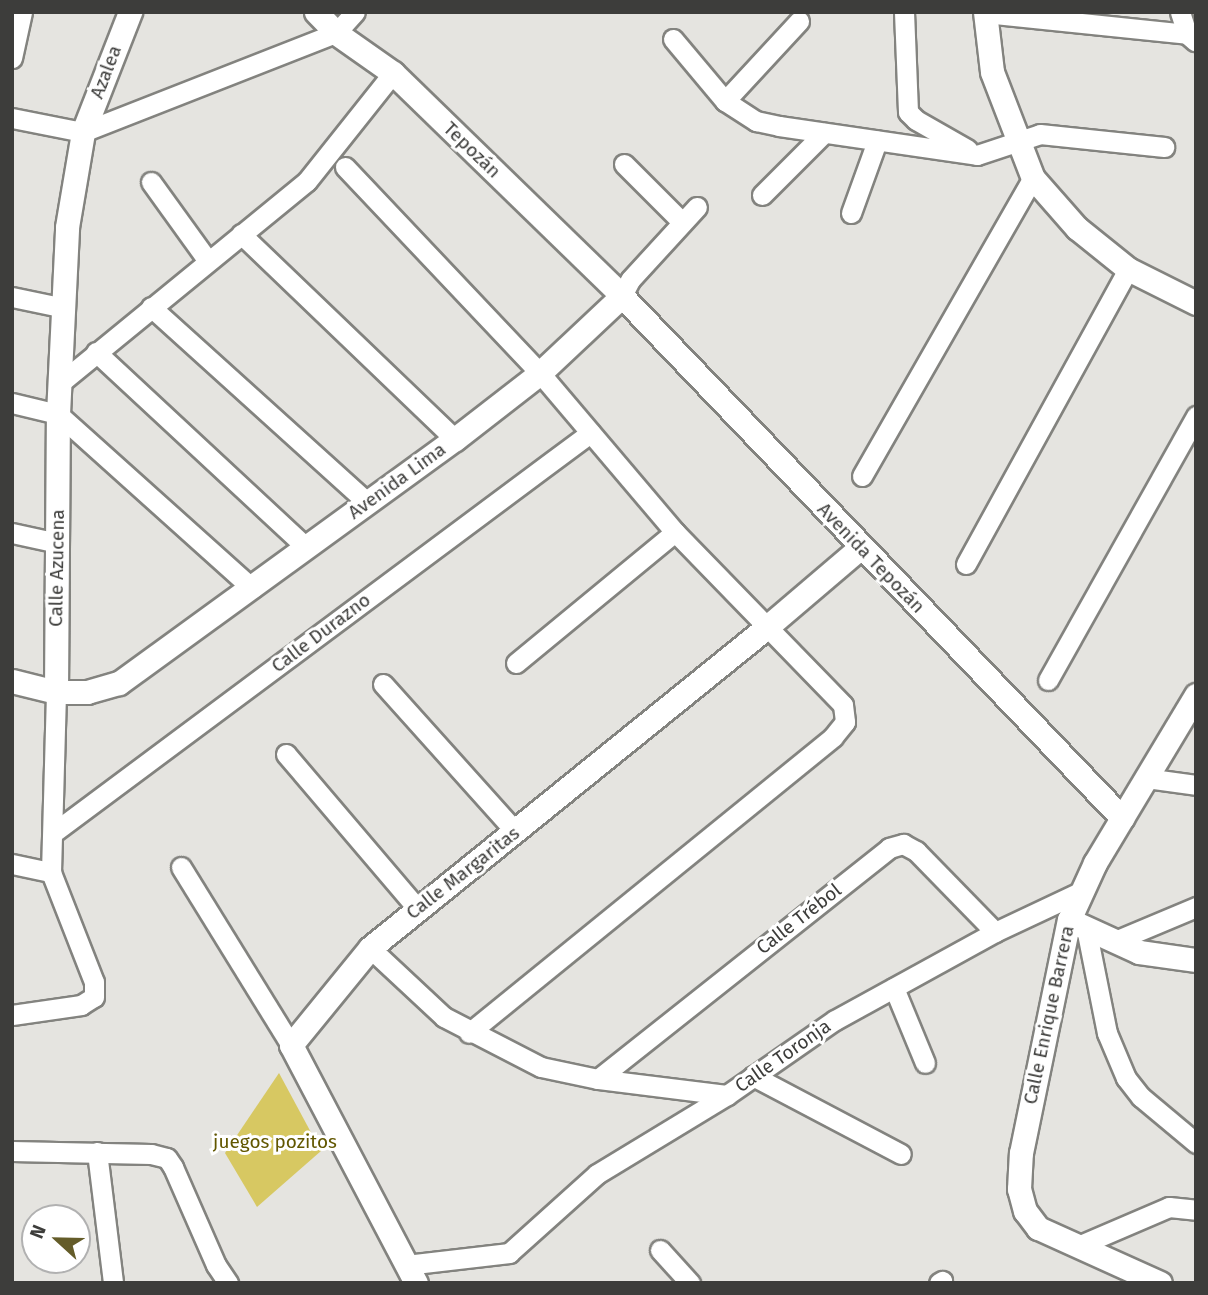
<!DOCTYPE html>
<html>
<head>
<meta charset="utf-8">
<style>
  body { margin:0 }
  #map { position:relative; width:1208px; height:1295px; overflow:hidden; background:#e5e4e0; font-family:"Fira Sans",sans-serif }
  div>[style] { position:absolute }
  .green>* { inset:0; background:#d7c862 }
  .roads { filter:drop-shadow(2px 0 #83837f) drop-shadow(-2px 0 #83837f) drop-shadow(0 2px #83837f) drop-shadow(0 -2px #83837f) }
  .minor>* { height:19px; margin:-9.5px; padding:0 9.5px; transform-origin:9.5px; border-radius:9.5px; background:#fff }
  .tertiary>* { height:23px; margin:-11.5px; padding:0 11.5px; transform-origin:11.5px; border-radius:11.5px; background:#fff }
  span { translate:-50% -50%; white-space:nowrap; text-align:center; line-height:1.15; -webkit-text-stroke:6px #fff; paint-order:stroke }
  .street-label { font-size:19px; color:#3d3d3b }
  .park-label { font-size:19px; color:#625700 }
  .frame { position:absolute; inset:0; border:14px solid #3d3d3b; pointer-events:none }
  .north { position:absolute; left:21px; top:1204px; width:70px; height:70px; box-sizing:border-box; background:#fff; border:2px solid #b1b1b1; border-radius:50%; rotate:292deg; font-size:19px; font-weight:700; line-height:28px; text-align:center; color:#3d3d3b }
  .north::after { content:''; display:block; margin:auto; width:24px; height:32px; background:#645c29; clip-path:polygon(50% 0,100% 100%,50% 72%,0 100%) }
</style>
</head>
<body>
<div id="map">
  <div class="green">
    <i style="clip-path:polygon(279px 1073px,321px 1151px,257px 1207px,225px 1153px)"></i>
  </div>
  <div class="roads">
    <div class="minor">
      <i style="left:904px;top:12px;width:100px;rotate:87.7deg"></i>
      <i style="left:908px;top:112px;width:11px;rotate:45deg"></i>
      <i style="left:916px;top:120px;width:59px;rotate:29.6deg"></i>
      <i style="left:1180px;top:12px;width:23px;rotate:72deg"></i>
      <i style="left:1187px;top:34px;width:11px;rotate:41deg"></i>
      <i style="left:985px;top:13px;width:203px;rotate:5.9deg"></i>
      <i style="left:673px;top:39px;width:81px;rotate:50deg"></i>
      <i style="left:725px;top:101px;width:37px;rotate:33deg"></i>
      <i style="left:756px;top:121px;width:24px;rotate:12deg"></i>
      <i style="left:779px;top:126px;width:200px;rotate:8.3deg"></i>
      <i style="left:977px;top:155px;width:66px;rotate:-18.4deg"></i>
      <i style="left:1040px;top:134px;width:125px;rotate:6deg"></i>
      <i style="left:12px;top:58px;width:47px;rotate:-77.7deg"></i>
      <i style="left:725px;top:101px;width:109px;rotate:-47.2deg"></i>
      <i style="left:12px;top:118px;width:72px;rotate:11.2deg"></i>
      <i style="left:83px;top:132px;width:272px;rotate:-21.4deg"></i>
      <i style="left:336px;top:33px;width:28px;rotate:-48deg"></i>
      <i style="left:624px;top:164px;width:82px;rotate:45deg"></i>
      <i style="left:345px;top:167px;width:284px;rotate:46.6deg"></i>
      <i style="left:540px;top:373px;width:209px;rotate:49.7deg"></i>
      <i style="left:675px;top:532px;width:241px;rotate:45.8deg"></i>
      <i style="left:843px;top:705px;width:17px;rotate:83deg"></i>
      <i style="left:845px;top:722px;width:19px;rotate:129deg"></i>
      <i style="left:833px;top:737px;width:469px;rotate:140.9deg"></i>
      <i style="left:151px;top:182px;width:97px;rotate:54.2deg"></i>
      <i style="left:762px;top:195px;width:88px;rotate:-45deg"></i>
      <i style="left:851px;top:213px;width:77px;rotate:-70.1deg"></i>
      <i style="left:241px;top:234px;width:296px;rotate:43.8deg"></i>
      <i style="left:622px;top:296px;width:18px;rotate:-63deg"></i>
      <i style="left:630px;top:280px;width:99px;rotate:-47.5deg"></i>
      <i style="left:12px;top:297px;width:49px;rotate:11.8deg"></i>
      <i style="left:151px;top:307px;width:291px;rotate:42.1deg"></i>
      <i style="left:96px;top:352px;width:287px;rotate:42.9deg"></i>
      <i style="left:59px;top:384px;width:320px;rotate:-39.3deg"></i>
      <i style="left:307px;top:181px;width:138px;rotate:-51.5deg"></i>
      <i style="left:12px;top:403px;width:47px;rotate:13.4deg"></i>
      <i style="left:58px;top:414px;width:261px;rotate:41.9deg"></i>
      <i style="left:862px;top:476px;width:344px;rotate:-60.2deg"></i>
      <i style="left:12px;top:533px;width:47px;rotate:12.3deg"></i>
      <i style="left:966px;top:564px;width:337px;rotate:-61.2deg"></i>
      <i style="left:516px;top:663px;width:206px;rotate:-39.5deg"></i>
      <i style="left:1048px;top:680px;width:303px;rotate:-60.7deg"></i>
      <i style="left:383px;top:684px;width:199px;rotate:48.1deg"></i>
      <i style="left:286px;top:754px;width:202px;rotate:49.6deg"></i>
      <i style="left:1145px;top:778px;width:51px;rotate:7.8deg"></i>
      <i style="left:53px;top:833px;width:670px;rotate:-36.68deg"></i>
      <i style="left:12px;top:864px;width:40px;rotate:12deg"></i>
      <i style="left:181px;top:867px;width:209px;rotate:58.3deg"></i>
      <i style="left:1086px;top:928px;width:107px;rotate:78.7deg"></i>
      <i style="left:1107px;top:1033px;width:49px;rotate:67.1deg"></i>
      <i style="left:1126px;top:1078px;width:24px;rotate:52deg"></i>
      <i style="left:1141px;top:1097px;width:72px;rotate:39.9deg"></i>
      <i style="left:1115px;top:941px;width:88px;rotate:-22.8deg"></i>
      <i style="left:370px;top:948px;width:101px;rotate:43deg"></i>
      <i style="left:444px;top:1017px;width:109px;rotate:27.3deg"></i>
      <i style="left:541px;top:1067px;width:58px;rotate:11.9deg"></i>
      <i style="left:598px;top:1079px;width:130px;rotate:7.1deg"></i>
      <i style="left:894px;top:988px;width:81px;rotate:67.5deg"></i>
      <i style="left:12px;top:1015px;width:70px;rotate:-8.2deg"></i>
      <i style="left:81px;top:1005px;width:15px;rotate:-32deg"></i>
      <i style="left:94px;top:997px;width:15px;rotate:-90deg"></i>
      <i style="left:94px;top:982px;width:118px;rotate:-111.4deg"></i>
      <i style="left:51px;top:872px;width:180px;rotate:-88.4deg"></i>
      <i style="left:753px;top:1076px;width:167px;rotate:27.8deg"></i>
      <i style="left:598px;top:1079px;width:372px;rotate:-38.4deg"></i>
      <i style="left:889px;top:848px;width:15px;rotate:-16deg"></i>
      <i style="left:903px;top:844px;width:15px;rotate:28deg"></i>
      <i style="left:916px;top:851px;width:113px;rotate:45.7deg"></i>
      <i style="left:12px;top:1151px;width:139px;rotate:1.2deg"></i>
      <i style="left:151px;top:1154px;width:16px;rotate:14deg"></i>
      <i style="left:167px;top:1158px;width:11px;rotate:56deg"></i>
      <i style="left:173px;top:1167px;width:107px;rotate:66.3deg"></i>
      <i style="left:216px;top:1265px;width:22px;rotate:56deg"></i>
      <i style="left:97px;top:1152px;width:132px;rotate:83deg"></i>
      <i style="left:1078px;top:1246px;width:99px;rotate:-23.2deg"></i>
      <i style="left:1169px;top:1207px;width:27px;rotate:6deg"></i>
      <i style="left:660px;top:1250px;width:45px;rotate:47.7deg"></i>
      <i style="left:406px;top:1265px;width:104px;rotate:-6.6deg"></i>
      <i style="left:509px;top:1253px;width:118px;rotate:-41.9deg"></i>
      <i style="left:597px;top:1174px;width:152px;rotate:-31.3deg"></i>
      <i style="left:727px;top:1095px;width:131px;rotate:-34.8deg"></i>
      <i style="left:835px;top:1020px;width:183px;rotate:-28.8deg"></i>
      <i style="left:995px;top:932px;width:96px;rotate:-25.2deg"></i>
      <i style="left:939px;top:1283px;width:4px;rotate:-34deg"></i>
    </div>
    <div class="tertiary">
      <i style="left:316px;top:12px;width:29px;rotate:46deg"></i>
      <i style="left:336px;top:33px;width:70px;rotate:35.1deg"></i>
      <i style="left:393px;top:73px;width:320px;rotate:44.2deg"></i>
      <i style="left:622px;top:296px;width:723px;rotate:46.23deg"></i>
      <i style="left:985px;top:12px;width:60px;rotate:83.3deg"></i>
      <i style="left:992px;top:72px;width:114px;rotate:68.9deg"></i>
      <i style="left:1033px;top:178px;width:67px;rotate:48.7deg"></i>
      <i style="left:1077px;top:228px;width:65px;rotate:38.8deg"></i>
      <i style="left:1128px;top:269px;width:76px;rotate:26.6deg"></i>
      <i style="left:12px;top:681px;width:45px;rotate:14deg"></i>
      <i style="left:56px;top:692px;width:31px"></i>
      <i style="left:87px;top:692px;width:33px;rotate:-16deg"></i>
      <i style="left:119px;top:683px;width:415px;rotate:-36deg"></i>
      <i style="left:455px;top:439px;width:108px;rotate:-37.8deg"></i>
      <i style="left:540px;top:373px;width:112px;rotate:-43.2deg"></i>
      <i style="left:56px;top:692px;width:278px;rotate:-89.6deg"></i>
      <i style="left:58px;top:414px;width:187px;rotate:-87.2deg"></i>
      <i style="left:67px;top:227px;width:96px;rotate:-80.4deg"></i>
      <i style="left:83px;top:132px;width:129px;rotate:-68.6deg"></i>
      <i style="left:1069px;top:920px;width:77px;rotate:24.6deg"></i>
      <i style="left:1139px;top:952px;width:58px;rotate:8deg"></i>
      <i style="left:416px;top:1283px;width:269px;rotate:-117.7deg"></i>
      <i style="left:291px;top:1045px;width:125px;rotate:-50.8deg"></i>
      <i style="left:370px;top:948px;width:511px;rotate:-38.96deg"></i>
      <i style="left:767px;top:627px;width:123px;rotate:-40.4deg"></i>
      <i style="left:1160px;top:1283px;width:134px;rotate:-155.7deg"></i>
      <i style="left:1038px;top:1228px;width:21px;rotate:-127deg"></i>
      <i style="left:1025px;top:1211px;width:23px;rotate:-105deg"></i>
      <i style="left:1019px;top:1189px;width:36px;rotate:-87deg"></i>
      <i style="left:1021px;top:1153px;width:238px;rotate:-78.4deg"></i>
      <i style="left:1069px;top:920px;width:63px;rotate:-65.5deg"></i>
      <i style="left:1095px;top:863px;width:196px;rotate:-59deg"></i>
    </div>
  </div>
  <div class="street-label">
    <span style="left:106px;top:72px;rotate:-69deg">Azalea</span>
    <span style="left:472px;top:150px;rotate:44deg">Tepozán</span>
    <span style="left:397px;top:481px;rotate:-36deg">Avenida Lima</span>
    <span style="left:871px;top:558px;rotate:46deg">Avenida Tepozán</span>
    <span style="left:57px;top:568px;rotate:-89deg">Calle Azucena</span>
    <span style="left:321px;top:633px;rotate:-37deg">Calle Durazno</span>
    <span style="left:463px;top:873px;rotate:-38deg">Calle Margaritas</span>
    <span style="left:799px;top:919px;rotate:-38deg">Calle Trébol</span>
    <span style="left:1049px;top:1015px;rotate:-78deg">Calle Enrique Barrera</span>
    <span style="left:783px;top:1056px;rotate:-35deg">Calle Toronja</span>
  </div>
  <div class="park-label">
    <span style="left:275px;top:1142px">juegos pozitos</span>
  </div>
  <div class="frame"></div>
  <div class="north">N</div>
</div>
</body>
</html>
